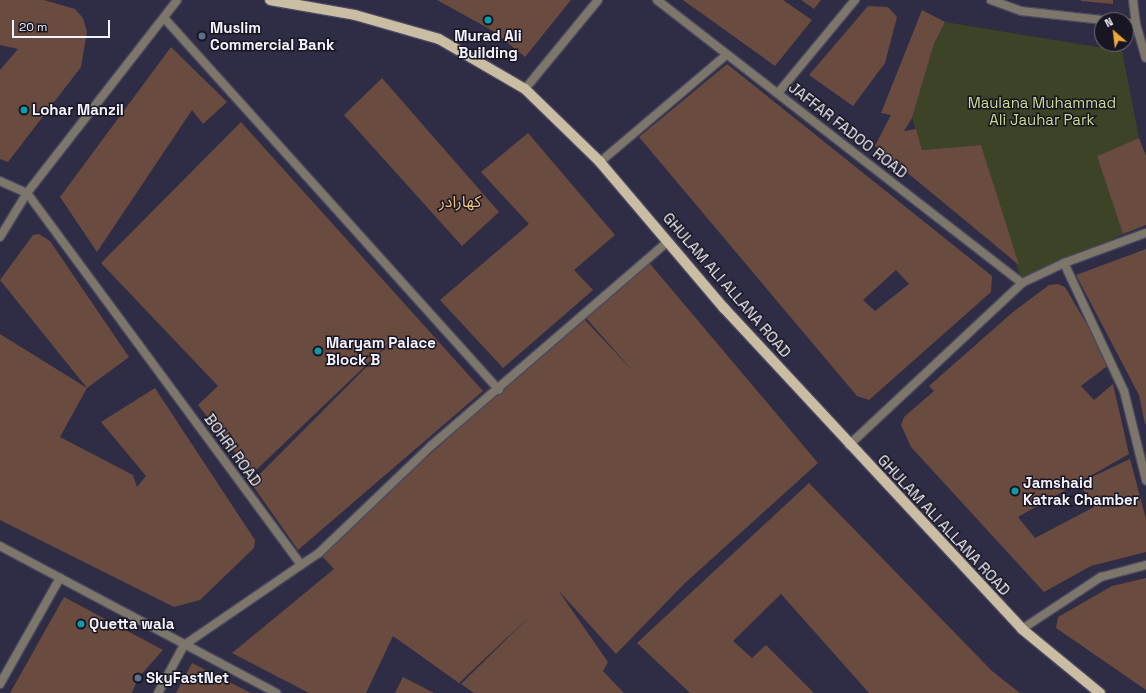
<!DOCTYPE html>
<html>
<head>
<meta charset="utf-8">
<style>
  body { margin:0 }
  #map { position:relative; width:1146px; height:693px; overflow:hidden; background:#2f2c45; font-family:"Space Grotesk","Noto Sans Arabic",sans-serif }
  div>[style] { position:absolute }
  .green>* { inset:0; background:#3c4326 }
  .building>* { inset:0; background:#694b40 }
  .roads { filter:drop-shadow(1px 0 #4b485f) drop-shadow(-1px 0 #4b485f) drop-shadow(0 1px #4b485f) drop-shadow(0 -1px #4b485f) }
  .service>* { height:8px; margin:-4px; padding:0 4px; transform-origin:4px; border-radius:4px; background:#7d776b }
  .minor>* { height:8px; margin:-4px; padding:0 4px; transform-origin:4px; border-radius:4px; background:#7d776b }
  .tertiary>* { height:8px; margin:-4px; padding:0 4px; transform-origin:4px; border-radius:4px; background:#7d776b }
  .primary>* { height:10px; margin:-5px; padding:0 5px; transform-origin:5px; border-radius:5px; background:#c9bea4 }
  .dots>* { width:11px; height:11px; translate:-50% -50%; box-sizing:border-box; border:2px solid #181622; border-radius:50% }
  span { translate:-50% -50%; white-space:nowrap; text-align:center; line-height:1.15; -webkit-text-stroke:3px #181622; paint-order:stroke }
  .poi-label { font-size:15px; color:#f4f3fd; font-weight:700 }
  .left { translate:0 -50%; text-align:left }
  .park-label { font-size:15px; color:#cbdc92 }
  .street-label { font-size:15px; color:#f4f3fd }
  .neighbourhood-label { font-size:16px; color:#f1c07e }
  .north { position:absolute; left:1094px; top:12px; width:40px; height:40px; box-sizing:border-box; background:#181622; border:1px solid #706e7a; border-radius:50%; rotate:332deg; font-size:11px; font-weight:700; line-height:16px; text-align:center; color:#f4f3fd }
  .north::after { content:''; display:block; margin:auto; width:14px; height:18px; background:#eda83b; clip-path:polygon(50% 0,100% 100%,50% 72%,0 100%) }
  .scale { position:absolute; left:12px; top:20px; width:98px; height:18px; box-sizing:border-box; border:2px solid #f4f3fd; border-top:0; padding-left:5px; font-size:12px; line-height:14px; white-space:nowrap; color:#f4f3fd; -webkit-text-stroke:3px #181622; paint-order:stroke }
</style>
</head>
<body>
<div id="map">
  <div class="green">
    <i style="clip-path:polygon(945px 22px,1122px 51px,1139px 138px,1097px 156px,1123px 234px,1022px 283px,981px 145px,922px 150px,912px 118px,934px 44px)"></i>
  </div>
  <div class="building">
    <i style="clip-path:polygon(0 0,44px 0,75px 9px,83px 18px,87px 32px,81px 67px,8px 162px,0 159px,0 70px,18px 49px,0 45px)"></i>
    <i style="clip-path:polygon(437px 0,571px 0,525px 57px,493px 31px)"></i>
    <i style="clip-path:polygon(683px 0,783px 0,812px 20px,775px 66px)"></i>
    <i style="clip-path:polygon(801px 0,821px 0,814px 9px)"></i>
    <i style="clip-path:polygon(1081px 0,1113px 0,1113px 4px,1081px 1px)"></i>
    <i style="clip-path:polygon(868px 6px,888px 7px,897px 17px,885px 63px,853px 106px,809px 75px)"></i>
    <i style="clip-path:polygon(922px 10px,945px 22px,934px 44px,912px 118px,904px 131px,916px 129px,922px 150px,981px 145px,1019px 265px,875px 146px,891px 115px,881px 113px)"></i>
    <i style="clip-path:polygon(171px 47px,227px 102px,203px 124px,192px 110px,97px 252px,60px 197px)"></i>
    <i style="clip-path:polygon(evenodd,727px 64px,992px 276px,991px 292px,869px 400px,857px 396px,639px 137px,727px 64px,896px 270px,909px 284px,875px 311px,863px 300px,896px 270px)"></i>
    <i style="clip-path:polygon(382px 78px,499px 212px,462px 246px,344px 115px)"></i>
    <i style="clip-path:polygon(241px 122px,483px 391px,298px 550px,251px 483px,403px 330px,252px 474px,198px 405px,218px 386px,101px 263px)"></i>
    <i style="clip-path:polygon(528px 133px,615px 235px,574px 270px,593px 290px,503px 368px,440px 300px,529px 224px,481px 172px)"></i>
    <i style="clip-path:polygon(1139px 138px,1146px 156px,1146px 225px,1123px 234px,1097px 156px)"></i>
    <i style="clip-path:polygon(39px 234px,50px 241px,129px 357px,87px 388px,0 280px,33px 235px)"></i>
    <i style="clip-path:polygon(1146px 249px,1146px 424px,1145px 424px,1139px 395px,1076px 275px)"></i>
    <i style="clip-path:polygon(646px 259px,818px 463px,684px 584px,616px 654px,558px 590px,608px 662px,603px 671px,624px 693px,474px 693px,461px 684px,531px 615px,459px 683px,393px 636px,366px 693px,309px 693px,232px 653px,334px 569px,319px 553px,583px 318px,633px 371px,585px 317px)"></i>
    <i style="clip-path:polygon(1058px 284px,1065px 287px,1110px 364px,1081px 386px,1094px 400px,1113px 384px,1129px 454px,1018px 517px,1035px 538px,1094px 507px,1079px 483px,1130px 459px,1146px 519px,1146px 552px,1091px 566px,1044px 592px,911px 447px,901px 425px,904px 417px,934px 391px,929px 386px,1013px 312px,1049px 285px)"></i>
    <i style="clip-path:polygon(0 334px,87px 388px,60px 437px,133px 475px,137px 487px,146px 476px,101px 422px,155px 388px,255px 540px,254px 548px,200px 600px,174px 607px,0 520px)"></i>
    <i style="clip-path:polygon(809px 483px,992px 671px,1020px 693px,869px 693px,781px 594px,733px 641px,752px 658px,766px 645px,814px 693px,690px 693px,637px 643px)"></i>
    <i style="clip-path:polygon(1146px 578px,1146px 690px,1056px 628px,1058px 617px,1112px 586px)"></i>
    <i style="clip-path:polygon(64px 597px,163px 650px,138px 678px,132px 693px,10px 693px)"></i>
    <i style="clip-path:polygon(192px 663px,251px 693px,176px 693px)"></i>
    <i style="clip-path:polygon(403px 677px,434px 693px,395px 693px)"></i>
  </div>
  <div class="roads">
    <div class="service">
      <i style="left:1064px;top:263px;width:141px;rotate:64.9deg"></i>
      <i style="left:1124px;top:391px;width:92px;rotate:76.1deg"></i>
    </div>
    <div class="minor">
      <i style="left:657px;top:0;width:462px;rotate:37.8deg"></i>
      <i style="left:991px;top:0;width:32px;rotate:20deg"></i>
      <i style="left:1021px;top:11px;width:81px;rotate:6.3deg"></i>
      <i style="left:1133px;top:0;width:24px;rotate:83deg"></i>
      <i style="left:165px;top:19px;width:499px;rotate:48deg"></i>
      <i style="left:1126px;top:23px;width:10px;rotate:6deg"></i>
      <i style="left:1136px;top:24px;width:35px;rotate:74deg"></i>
      <i style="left:525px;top:89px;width:115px;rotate:-50.6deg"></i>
      <i style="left:778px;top:93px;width:121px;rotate:-50.4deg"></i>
      <i style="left:600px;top:162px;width:165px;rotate:-40.3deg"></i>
      <i style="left:0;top:181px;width:30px;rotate:24deg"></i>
      <i style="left:27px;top:193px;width:462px;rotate:53.6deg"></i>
      <i style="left:301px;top:565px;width:142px;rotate:145.6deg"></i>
      <i style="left:184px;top:645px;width:55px;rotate:118.4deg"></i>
      <i style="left:849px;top:445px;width:237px;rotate:-43.1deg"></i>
      <i style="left:1022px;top:283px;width:47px;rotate:-25.5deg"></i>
      <i style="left:1064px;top:263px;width:87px;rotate:-20.1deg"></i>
      <i style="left:0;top:546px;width:313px;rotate:28deg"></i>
      <i style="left:301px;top:565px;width:22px;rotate:-34deg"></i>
      <i style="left:319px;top:553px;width:156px;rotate:-43.7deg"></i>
      <i style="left:432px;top:445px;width:311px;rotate:-40.8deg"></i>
      <i style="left:1022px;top:629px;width:95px;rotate:-33.4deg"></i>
      <i style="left:1101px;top:577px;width:47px;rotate:-14.9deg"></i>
      <i style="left:0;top:684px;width:122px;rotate:-60.5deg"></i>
    </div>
    <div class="tertiary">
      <i style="left:0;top:237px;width:52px;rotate:-58.5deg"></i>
      <i style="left:27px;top:193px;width:244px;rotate:-52.1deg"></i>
    </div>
    <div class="primary">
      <i style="left:270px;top:0;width:86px;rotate:10deg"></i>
      <i style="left:355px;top:15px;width:87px;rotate:15.9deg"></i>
      <i style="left:439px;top:39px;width:99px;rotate:30.2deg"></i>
      <i style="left:525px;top:89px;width:105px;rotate:44.2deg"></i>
      <i style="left:600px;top:162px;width:192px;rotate:49.7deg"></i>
      <i style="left:724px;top:308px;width:438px;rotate:47.1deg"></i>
      <i style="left:1022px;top:629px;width:101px;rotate:39.4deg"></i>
    </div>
  </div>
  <div class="dots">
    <i style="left:488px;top:20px;background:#0f9aa8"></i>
    <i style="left:202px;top:36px;background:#5c6f8a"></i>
    <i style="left:24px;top:110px;background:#0f9aa8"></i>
    <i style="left:318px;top:351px;background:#0f9aa8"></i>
    <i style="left:1015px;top:491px;background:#0f9aa8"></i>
    <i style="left:81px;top:624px;background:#0f9aa8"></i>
    <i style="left:138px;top:678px;background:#5c6f8a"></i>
  </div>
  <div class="poi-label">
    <span class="left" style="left:210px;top:36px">Muslim<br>Commercial Bank</span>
    <span style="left:488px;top:44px">Murad Ali<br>Building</span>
    <span class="left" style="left:32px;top:110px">Lohar Manzil</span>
    <span class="left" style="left:326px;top:351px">Maryam Palace<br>Block B</span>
    <span class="left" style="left:1023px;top:491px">Jamshaid<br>Katrak Chamber</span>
    <span class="left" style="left:89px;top:624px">Quetta wala</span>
    <span class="left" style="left:146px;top:678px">SkyFastNet</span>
  </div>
  <div class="park-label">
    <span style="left:1042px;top:111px">Maulana Muhammad<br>Ali Jauhar Park</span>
  </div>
  <div class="street-label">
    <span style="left:848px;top:130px;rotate:38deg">JAFFAR FADOO ROAD</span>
    <span style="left:727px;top:285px;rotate:49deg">GHULAM ALI ALLANA ROAD</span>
    <span style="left:233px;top:450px;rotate:54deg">BOHRI ROAD</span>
    <span style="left:944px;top:525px;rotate:47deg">GHULAM ALI ALLANA ROAD</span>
  </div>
  <div class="neighbourhood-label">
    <span style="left:460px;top:202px">کھارادر</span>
  </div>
  <div class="north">N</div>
  <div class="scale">20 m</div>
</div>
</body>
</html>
